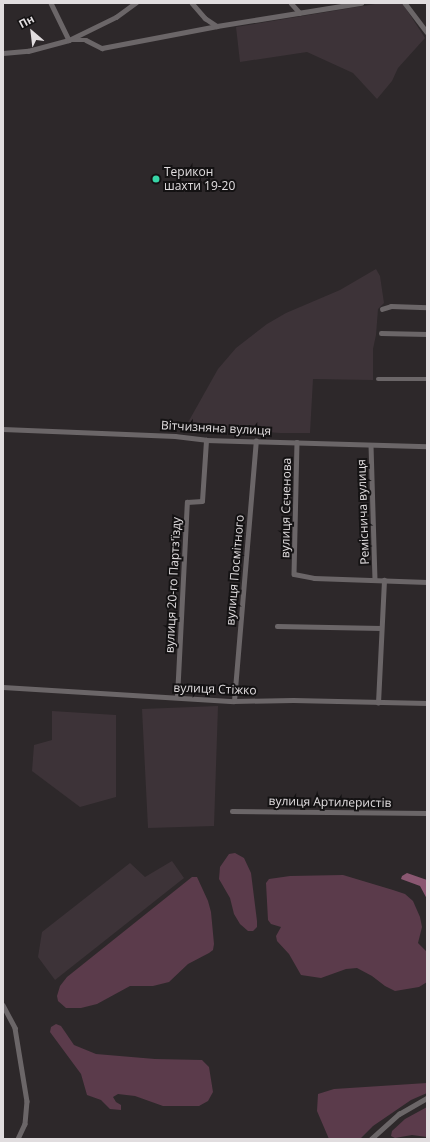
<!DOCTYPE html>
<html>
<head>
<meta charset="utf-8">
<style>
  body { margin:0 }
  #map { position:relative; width:430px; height:1142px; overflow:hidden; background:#2d282a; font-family:"Open Sans",sans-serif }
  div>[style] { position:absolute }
  .built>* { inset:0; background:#3d3338 }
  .green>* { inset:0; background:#5b3b4b }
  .water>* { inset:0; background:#8a5771 }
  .minor>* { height:4.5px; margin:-2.25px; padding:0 2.25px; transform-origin:2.25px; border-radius:2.25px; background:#6b6668 }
  .dots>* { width:11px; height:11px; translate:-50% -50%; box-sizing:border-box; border:2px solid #141213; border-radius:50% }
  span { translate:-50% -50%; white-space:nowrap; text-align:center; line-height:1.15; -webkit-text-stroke:4px #141213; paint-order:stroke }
  .poi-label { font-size:12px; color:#e1dddf }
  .left { translate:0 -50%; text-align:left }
  .street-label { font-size:12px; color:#e1dddf }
  .frame { position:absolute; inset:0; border:4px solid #e1dddf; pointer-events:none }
  .north { position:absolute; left:12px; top:12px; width:40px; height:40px; -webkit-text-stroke:3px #141213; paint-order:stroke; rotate:332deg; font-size:11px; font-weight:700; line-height:16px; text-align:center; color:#e1dddf }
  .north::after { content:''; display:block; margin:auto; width:14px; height:18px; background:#e1dddf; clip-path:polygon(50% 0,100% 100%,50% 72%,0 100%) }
</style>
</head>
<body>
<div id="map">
  <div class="built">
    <i style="clip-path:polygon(381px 3px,403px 4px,425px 38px,398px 68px,392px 81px,377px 99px,353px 73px,307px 52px,240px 62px,236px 27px)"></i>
    <i style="clip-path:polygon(376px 269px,380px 276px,384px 303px,378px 309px,376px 335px,373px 349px,373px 380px,313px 379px,310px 433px,280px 433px,186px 426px,218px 369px,236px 348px,267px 324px,286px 313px,340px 290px)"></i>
    <i style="clip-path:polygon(218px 706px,214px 826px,148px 828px,142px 709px)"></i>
    <i style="clip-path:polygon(52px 711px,116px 715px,116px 797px,80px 807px,32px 771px,34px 745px,52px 740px)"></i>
    <i style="clip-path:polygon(172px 861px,184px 878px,55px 980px,38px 957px,42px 932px,130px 863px,145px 877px)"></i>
  </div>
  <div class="green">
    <i style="clip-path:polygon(235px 853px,244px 858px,251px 873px,257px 921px,257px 927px,253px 931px,248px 931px,240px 924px,234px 914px,230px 898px,219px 879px,220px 867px,229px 854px)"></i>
    <i style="clip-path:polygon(343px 875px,393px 890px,405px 894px,413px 901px,420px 917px,422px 927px,418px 943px,427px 952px,427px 982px,419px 987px,395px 991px,385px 986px,372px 976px,357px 968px,346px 969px,321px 978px,301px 975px,289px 954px,277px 941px,276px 936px,281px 927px,271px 924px,268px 920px,266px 883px,269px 879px,290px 876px)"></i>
    <i style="clip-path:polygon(192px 877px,197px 877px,208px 901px,211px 912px,214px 944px,213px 950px,209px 953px,188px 964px,169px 982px,153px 986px,130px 986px,97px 1004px,81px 1008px,66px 1008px,58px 1001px,57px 996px,60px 986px,67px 977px)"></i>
    <i style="clip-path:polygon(56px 1024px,61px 1026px,74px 1045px,96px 1054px,155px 1059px,202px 1060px,209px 1067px,213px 1092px,208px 1101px,199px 1106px,163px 1106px,135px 1096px,118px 1094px,113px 1097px,116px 1102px,121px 1105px,121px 1110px,110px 1109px,101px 1100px,87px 1095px,81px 1074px,50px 1032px,51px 1027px)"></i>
    <i style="clip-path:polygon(427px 1083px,427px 1093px,411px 1100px,373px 1126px,360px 1139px,329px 1139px,317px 1111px,318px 1094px,334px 1089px)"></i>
    <i style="clip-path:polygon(427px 1107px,427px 1137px,412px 1135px,395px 1138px,391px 1136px,392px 1131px,405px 1119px)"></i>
  </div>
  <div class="water">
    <i style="clip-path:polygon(407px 873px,427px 880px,427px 899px,420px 886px,401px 879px,402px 876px)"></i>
  </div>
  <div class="minor">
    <i style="left:51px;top:3px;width:41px;rotate:64.1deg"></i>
    <i style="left:69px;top:40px;width:17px"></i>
    <i style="left:86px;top:40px;width:18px;rotate:27deg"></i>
    <i style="left:102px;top:48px;width:117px;rotate:-10.8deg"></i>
    <i style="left:217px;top:26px;width:146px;rotate:-9.1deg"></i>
    <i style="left:192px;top:3px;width:20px;rotate:49deg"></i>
    <i style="left:205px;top:18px;width:14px;rotate:34deg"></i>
    <i style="left:291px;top:3px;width:13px;rotate:48deg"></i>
    <i style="left:405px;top:3px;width:36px;rotate:53deg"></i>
    <i style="left:3px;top:53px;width:25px;rotate:-5deg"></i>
    <i style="left:28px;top:51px;width:42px;rotate:-15deg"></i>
    <i style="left:69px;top:40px;width:52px;rotate:-26.1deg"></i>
    <i style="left:116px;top:17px;width:24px;rotate:-36deg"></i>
    <i style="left:382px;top:309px;width:9px;rotate:-18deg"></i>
    <i style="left:391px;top:306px;width:36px;rotate:2deg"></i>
    <i style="left:381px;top:333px;width:46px;rotate:1.2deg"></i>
    <i style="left:378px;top:379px;width:49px"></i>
    <i style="left:3px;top:429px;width:172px;rotate:2.3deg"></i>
    <i style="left:175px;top:436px;width:31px;rotate:7deg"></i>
    <i style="left:206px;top:440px;width:221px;rotate:1.6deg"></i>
    <i style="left:297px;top:442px;width:132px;rotate:91.3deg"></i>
    <i style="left:294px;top:574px;width:20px;rotate:11deg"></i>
    <i style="left:314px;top:578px;width:113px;rotate:2deg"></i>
    <i style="left:371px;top:445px;width:135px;rotate:88.3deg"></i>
    <i style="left:277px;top:626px;width:104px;rotate:1.1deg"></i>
    <i style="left:3px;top:687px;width:231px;rotate:3.5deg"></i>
    <i style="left:234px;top:701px;width:59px;rotate:-1deg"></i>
    <i style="left:293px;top:700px;width:134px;rotate:1.3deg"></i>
    <i style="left:177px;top:697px;width:195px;rotate:-87.1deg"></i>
    <i style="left:187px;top:502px;width:15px;rotate:-4deg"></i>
    <i style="left:202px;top:501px;width:61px;rotate:-86.2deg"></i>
    <i style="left:234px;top:701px;width:261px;rotate:-85.2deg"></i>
    <i style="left:378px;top:703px;width:123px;rotate:-87.2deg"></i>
    <i style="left:232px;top:811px;width:195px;rotate:0.6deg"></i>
    <i style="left:3px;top:1005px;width:26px;rotate:62deg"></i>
    <i style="left:15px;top:1028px;width:74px;rotate:80.7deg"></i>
    <i style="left:27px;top:1101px;width:23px;rotate:95deg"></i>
    <i style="left:25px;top:1124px;width:17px;rotate:115deg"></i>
    <i style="left:371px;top:1139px;width:38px;rotate:-42deg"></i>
    <i style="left:399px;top:1114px;width:32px;rotate:-30deg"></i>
  </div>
  <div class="dots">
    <i style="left:156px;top:179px;background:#37d4a6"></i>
  </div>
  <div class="poi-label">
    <span class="left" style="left:164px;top:179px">Терикон<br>шахти 19-20</span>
  </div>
  <div class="street-label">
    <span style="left:216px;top:428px;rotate:3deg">Вітчизняна вулиця</span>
    <span style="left:286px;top:508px;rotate:-89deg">вулиця Сєченова</span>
    <span style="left:363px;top:512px;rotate:-92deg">Реміснича вулиця</span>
    <span style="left:235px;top:570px;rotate:-85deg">вулиця Посмітного</span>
    <span style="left:173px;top:585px;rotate:-87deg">вулиця 20-го Партз'їзду</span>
    <span style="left:215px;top:689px;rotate:2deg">вулиця Стіжко</span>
    <span style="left:330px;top:802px;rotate:1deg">вулиця Артилеристів</span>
  </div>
  <div class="frame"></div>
  <div class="north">Пн</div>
</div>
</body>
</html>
